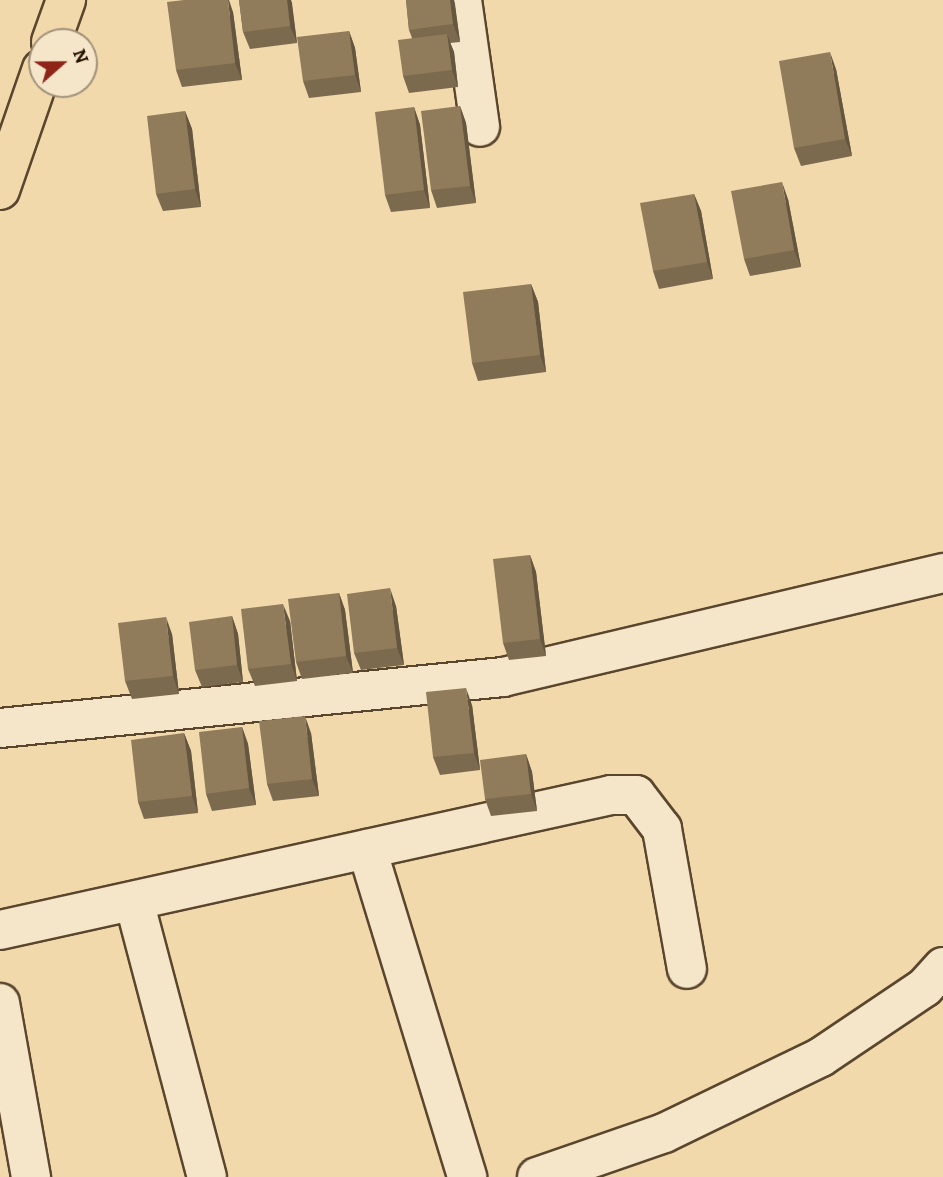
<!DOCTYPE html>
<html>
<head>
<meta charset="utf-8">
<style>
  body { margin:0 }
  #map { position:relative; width:943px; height:1177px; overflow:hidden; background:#f1d9ac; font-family:Alegreya,serif }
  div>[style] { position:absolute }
  .roads { filter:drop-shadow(2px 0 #5a462d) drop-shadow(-2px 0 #5a462d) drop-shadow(0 2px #5a462d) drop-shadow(0 -2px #5a462d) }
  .minor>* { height:38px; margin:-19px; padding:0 19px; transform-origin:19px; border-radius:19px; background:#f6e6c9 }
  .major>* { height:38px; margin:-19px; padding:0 19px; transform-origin:19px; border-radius:19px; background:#f1d9ac }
  .wall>* { inset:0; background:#7c6a4e }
  .shaded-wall>* { inset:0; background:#655640 }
  .building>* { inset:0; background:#907b5b }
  span { translate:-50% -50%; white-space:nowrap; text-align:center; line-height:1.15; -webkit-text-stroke:5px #f6e6c9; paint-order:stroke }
  .north { position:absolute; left:28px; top:28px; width:70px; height:70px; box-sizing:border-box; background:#f6e6c9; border:2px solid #a3927a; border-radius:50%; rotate:69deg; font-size:19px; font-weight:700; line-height:28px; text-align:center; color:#271503 }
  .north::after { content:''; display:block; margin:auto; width:24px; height:32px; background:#8f2418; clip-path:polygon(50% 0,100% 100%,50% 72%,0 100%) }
</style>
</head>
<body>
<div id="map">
  <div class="roads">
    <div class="minor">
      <i style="left:462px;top:0;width:128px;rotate:81.9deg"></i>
      <i style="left:0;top:728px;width:506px;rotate:-5.79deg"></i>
      <i style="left:503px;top:677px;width:452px;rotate:-13.3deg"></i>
      <i style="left:367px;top:849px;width:343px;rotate:73deg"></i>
      <i style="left:134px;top:901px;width:285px;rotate:75.2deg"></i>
      <i style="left:0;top:930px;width:626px;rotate:-12.46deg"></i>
      <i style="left:611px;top:795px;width:25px"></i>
      <i style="left:636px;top:795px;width:43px;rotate:52.6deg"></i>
      <i style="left:662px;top:829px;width:142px;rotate:79.9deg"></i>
      <i style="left:0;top:1003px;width:177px;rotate:79.9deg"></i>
      <i style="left:537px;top:1177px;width:134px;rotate:-19.1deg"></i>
      <i style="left:664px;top:1133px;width:174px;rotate:-25.8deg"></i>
      <i style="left:821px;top:1057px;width:125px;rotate:-33.9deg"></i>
      <i style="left:925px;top:987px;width:27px;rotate:-48deg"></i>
    </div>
    <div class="major">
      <i style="left:51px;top:42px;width:45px;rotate:-70.3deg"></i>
      <i style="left:0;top:190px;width:128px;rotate:-70.9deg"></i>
    </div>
  </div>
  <div class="wall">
    <i style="clip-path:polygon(239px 0,291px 0,297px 43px,250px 49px,243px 32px)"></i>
    <i style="clip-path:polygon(406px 0,454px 0,460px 42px,450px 43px,454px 52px,458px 87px,409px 93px,403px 76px,412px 38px,409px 30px)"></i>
    <i style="clip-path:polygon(233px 12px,242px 80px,182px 87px,176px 70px)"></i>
    <i style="clip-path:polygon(349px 31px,355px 48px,361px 92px,309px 98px,303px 81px)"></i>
    <i style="clip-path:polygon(836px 69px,852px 156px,801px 166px,794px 148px)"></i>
    <i style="clip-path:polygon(460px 106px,466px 123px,476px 203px,437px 208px,431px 190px)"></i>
    <i style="clip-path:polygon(414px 107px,420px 125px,430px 208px,391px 212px,385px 195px)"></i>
    <i style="clip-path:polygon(185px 111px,192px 129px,201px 207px,163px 211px,156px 194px)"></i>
    <i style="clip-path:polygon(694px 194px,701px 211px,713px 279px,659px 289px,653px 271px)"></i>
    <i style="clip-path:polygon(788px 199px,801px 267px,750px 276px,744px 259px)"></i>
    <i style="clip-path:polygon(531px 284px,538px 302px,546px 372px,478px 381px,472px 363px)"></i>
    <i style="clip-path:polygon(530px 555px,536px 572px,546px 656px,509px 660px,503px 643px)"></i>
    <i style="clip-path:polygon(339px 593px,345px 610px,353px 673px,302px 679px,296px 662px)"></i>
    <i style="clip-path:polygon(396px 606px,404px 665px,361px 670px,354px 653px)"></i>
    <i style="clip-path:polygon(232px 616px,238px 634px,243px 682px,202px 687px,195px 670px)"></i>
    <i style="clip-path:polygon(290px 621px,297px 681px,255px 686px,248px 669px)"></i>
    <i style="clip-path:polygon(172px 634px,179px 694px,132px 699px,125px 681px)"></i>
    <i style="clip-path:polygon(472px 705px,480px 770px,440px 775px,433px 757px)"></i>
    <i style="clip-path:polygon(242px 727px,248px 744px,256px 805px,212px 811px,206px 794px)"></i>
    <i style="clip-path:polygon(184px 733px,191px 751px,198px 813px,144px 819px,138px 802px)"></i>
    <i style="clip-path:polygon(311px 733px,319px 796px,273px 801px,267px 784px)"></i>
    <i style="clip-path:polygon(526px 754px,532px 772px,537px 811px,491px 816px,485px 799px)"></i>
  </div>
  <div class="shaded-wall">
    <i style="clip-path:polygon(228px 0,229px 0,233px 12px,242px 80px,235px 63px)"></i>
    <i style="clip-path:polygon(287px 0,291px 0,292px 3px,297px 43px,290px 26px)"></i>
    <i style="clip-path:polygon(450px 0,454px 0,455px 4px,460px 42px,453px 24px)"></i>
    <i style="clip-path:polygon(349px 31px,355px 48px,361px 92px,355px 75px)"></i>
    <i style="clip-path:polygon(447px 34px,454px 52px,458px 87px,452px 70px)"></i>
    <i style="clip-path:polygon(830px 52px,836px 69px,852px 156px,845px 139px)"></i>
    <i style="clip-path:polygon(460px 106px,466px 123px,476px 203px,470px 186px)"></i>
    <i style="clip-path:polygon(414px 107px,420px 125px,430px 208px,424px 190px)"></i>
    <i style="clip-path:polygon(185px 111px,192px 129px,201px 207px,195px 189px)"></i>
    <i style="clip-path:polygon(782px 182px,788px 199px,801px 267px,794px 250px)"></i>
    <i style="clip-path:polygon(694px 194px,701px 211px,713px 279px,707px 262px)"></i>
    <i style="clip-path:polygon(531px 284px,538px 302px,546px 372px,540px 355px)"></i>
    <i style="clip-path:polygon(530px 555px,536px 572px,546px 656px,540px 639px)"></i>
    <i style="clip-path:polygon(390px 588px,396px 606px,404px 665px,397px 648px)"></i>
    <i style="clip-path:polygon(339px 593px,345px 610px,353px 673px,346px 656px)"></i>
    <i style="clip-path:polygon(283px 604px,290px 621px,297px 681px,291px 664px)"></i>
    <i style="clip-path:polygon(232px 616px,238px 634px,243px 682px,237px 665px)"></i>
    <i style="clip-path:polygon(166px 617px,172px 634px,179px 694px,173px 676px)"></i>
    <i style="clip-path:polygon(466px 688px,472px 705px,480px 770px,474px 753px)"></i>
    <i style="clip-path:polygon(305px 716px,311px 733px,319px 796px,312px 779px)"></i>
    <i style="clip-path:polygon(242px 727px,248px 744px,256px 805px,249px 788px)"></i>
    <i style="clip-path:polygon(184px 733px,191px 751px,198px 813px,192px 796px)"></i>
    <i style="clip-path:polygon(526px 754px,532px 772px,537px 811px,531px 794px)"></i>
  </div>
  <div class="building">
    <i style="clip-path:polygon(184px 0,228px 0,235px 63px,176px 70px,167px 2px)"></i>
    <i style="clip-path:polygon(239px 0,287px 0,290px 26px,243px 32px)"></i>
    <i style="clip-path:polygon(406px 0,450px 0,453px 24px,409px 30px)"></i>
    <i style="clip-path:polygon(349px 31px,355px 75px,303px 81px,297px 37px)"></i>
    <i style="clip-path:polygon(447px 34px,452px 70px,403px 76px,398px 40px)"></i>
    <i style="clip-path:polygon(830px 52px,845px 139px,794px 148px,779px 61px)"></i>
    <i style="clip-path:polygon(460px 106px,470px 186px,431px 190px,421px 111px)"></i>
    <i style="clip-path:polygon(414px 107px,424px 190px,385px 195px,375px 112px)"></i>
    <i style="clip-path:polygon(185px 111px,195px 189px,156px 194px,147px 116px)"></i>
    <i style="clip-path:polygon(782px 182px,794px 250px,744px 259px,731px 191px)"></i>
    <i style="clip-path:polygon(694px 194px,707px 262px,653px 271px,640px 203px)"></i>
    <i style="clip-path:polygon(531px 284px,540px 355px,472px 363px,463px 292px)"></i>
    <i style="clip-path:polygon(530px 555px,540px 639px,503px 643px,493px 559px)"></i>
    <i style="clip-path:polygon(390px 588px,397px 648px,354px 653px,347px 594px)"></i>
    <i style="clip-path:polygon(339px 593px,346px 656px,296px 662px,288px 599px)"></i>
    <i style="clip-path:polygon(283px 604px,291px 664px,248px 669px,241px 609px)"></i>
    <i style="clip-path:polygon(232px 616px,237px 665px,195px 670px,189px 622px)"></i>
    <i style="clip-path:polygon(166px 617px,173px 676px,125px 681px,118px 623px)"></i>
    <i style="clip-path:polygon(466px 688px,474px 753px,433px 757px,426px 692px)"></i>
    <i style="clip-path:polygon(305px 716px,312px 779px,267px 784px,259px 721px)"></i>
    <i style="clip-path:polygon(242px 727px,249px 788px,206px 794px,199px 732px)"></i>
    <i style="clip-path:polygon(184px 733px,192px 796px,138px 802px,131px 740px)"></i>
    <i style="clip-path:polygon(526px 754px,531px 794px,485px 799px,480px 760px)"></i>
  </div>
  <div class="north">N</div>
</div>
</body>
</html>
